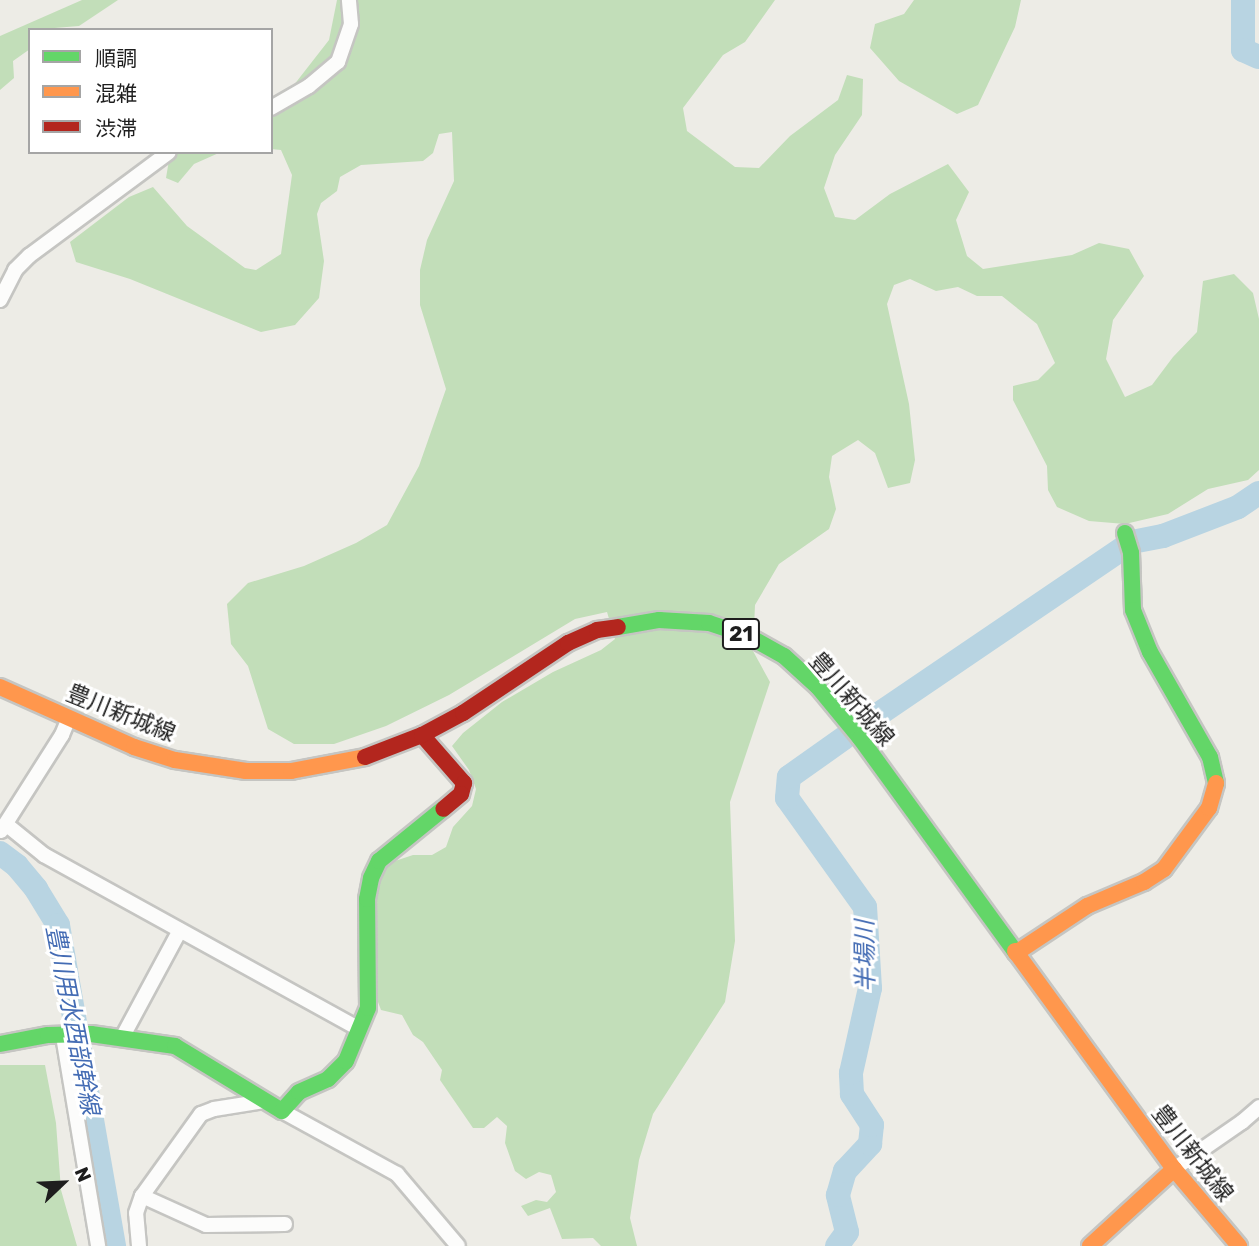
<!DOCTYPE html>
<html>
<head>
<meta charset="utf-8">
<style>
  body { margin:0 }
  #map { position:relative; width:1259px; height:1246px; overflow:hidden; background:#edece6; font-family:Rubik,"Noto Sans JP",sans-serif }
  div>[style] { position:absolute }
  .forest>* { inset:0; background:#c2deb9 }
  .river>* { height:24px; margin:-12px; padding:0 12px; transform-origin:12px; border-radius:12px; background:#b8d4e2 }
  .roads { filter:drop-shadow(2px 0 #c5c5c2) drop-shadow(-2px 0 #c5c5c2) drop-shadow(0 2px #c5c5c2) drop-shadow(0 -2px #c5c5c2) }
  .street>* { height:14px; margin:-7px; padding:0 7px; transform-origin:7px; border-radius:7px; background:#fcfcfb }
  .fast>* { height:16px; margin:-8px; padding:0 8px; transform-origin:8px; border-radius:8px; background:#63d668 }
  .slow>* { height:16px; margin:-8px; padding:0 8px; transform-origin:8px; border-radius:8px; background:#ff974d }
  .jam>* { height:16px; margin:-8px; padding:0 8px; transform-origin:8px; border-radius:8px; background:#b3261e }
  span { translate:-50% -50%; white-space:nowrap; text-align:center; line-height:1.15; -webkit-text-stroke:6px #fff; paint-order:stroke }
  .shield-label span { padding:2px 5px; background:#fff; border:2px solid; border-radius:5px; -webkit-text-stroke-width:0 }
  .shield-label { font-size:21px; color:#1e1e1e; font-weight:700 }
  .street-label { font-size:23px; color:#1e1e1e }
  .water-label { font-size:24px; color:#446cb4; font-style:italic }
  .legend { position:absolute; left:28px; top:28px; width:245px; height:126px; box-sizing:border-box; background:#fff; border:2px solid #a5a5a5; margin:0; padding:9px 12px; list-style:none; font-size:21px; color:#1e1e1e }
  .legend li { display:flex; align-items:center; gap:14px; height:35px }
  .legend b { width:35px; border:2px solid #a5a5a5 }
  .north { position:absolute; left:28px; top:1148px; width:70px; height:70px; -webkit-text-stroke:5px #fff; paint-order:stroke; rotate:67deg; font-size:19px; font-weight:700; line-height:28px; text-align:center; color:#1e1e1e }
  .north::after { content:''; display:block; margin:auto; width:24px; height:32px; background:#1e1e1e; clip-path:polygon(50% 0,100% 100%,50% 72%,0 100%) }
</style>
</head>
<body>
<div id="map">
  <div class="forest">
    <i style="clip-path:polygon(82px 0,118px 0,79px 26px,30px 30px,30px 49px,13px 61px,14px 78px,0 90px,0 36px)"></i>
    <i style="clip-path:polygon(337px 0,775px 0,745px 42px,723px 55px,683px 108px,687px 131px,735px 167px,759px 168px,790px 136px,838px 100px,847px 75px,863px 79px,862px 115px,835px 155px,824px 188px,835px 217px,855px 220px,890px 194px,948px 164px,969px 192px,956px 220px,967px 256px,983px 269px,1072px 255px,1099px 243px,1129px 249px,1144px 276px,1113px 320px,1106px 359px,1125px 397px,1152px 385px,1173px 357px,1197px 332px,1203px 281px,1234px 274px,1253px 293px,1259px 319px,1259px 470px,1248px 480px,1208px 489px,1168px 514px,1125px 524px,1089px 521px,1057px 507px,1048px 490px,1047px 466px,1013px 400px,1013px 386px,1038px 380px,1055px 363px,1037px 324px,1002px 296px,977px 296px,958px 287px,936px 291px,910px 279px,894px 285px,887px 304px,909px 404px,915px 460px,910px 483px,888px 488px,875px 453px,858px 440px,832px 456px,829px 477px,836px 509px,829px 529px,779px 564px,755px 605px,753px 651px,770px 682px,730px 802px,735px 941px,725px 1002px,653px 1114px,639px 1160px,630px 1218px,637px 1246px,601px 1246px,593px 1238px,562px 1239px,550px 1208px,528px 1216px,521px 1206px,536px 1200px,547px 1202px,556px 1192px,551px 1175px,539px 1172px,526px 1179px,515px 1171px,505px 1143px,507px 1126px,497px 1117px,484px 1128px,473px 1128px,440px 1080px,442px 1070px,423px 1042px,413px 1035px,402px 1015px,381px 1010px,375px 994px,372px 901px,380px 876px,392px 862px,413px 855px,432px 855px,446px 847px,453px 827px,472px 806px,476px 789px,469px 770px,452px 746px,463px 733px,502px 702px,553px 672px,601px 650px,615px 639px,607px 612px,575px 619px,449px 695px,386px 726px,334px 744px,294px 744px,268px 729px,248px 666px,231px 644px,227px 604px,248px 583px,304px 566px,356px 543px,387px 525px,419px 466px,446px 389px,420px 305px,420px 270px,427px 240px,454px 181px,452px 132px,439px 134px,433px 153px,423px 161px,361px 165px,340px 177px,337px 191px,321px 203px,317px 214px,324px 261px,319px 298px,295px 325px,261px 332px,130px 279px,76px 262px,70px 242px,129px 197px,153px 187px,187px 226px,245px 268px,256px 270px,281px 254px,292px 175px,281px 150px,271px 149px,271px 101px,290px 90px,329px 40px)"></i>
    <i style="clip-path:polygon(914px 0,1021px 0,1015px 27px,978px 105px,957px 114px,899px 81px,870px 48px,875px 24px,904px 14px)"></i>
    <i style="clip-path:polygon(178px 152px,221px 152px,194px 164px,178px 183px,166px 178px,169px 160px)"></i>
    <i style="clip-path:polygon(0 1065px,45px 1065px,56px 1123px,61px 1190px,77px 1246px,0 1246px)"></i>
  </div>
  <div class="river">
    <i style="left:1243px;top:0;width:50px;rotate:90deg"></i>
    <i style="left:1243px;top:50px;width:17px;rotate:24deg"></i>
    <i style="left:870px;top:720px;width:317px;rotate:-34.2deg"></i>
    <i style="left:1132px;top:542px;width:32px;rotate:-11deg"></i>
    <i style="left:1163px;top:536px;width:80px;rotate:-21.1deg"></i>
    <i style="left:1238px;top:507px;width:25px;rotate:-34deg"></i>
    <i style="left:0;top:853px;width:21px;rotate:37deg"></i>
    <i style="left:17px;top:866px;width:30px;rotate:50deg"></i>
    <i style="left:36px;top:889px;width:42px;rotate:58.6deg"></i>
    <i style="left:58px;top:925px;width:326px;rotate:80.1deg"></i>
    <i style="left:837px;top:1246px;width:17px;rotate:-54deg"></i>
    <i style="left:847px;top:1232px;width:38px;rotate:-104deg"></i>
    <i style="left:838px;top:1195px;width:25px;rotate:-74deg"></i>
    <i style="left:845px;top:1171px;width:37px;rotate:-47deg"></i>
    <i style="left:870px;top:1144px;width:19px;rotate:-84deg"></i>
    <i style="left:872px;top:1125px;width:37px;rotate:-123deg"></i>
    <i style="left:852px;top:1094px;width:21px;rotate:-93deg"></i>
    <i style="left:851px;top:1073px;width:87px;rotate:-77.4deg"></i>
    <i style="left:870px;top:988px;width:81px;rotate:-93.5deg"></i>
    <i style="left:865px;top:907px;width:134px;rotate:-125.6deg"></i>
    <i style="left:787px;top:798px;width:21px;rotate:-85deg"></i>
    <i style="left:789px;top:777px;width:67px;rotate:-35.3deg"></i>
  </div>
  <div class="roads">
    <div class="street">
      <i style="left:271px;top:108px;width:44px;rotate:-30.1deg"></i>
      <i style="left:309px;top:86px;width:38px;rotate:-40deg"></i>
      <i style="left:338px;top:62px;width:40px;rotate:-71.1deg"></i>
      <i style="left:351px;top:24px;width:24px;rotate:-95deg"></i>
      <i style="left:0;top:300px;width:34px;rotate:-63deg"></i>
      <i style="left:15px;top:270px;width:20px;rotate:-45deg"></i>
      <i style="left:29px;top:256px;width:174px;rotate:-36.6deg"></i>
      <i style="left:7px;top:825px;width:48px;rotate:39deg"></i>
      <i style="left:44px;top:855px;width:359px;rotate:28.9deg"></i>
      <i style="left:1px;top:831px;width:114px;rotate:-57.6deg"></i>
      <i style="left:62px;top:735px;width:18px;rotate:-68deg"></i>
      <i style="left:63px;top:1036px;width:213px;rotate:80.5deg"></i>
      <i style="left:123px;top:1036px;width:120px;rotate:-61.7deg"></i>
      <i style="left:282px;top:1111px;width:131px;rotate:28.7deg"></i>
      <i style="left:397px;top:1174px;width:94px;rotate:49.7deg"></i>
      <i style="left:1174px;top:1169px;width:83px;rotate:-34.7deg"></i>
      <i style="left:1242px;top:1122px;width:23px;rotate:-41deg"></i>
      <i style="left:142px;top:1196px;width:70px;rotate:24.4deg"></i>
      <i style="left:206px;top:1225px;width:79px;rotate:-0.7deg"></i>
      <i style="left:139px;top:1246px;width:33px;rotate:-95deg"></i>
      <i style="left:136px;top:1213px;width:18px;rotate:-71deg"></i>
      <i style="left:142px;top:1196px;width:101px;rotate:-54.3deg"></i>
      <i style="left:201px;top:1114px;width:14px;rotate:-21deg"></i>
      <i style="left:214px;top:1109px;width:52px;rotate:-8.9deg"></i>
    </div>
    <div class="fast">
      <i style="left:1125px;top:533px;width:21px;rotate:73deg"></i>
      <i style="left:1131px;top:553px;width:57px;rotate:88deg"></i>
      <i style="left:1133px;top:610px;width:45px;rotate:68deg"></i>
      <i style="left:1150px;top:652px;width:121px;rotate:60.3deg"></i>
      <i style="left:1210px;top:757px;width:27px;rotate:77deg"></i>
      <i style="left:618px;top:627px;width:42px;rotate:-9.7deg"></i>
      <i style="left:659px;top:620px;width:50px;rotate:3.4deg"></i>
      <i style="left:709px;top:623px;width:41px;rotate:18.4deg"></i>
      <i style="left:748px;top:636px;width:41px;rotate:29.1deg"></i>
      <i style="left:784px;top:656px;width:46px;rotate:42.4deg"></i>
      <i style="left:818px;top:687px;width:66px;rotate:50.5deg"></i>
      <i style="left:860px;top:738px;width:263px;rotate:54deg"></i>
      <i style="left:0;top:1044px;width:49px;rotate:-10.6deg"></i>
      <i style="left:48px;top:1035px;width:43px;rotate:-1.3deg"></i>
      <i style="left:91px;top:1034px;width:85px;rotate:8.1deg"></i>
      <i style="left:175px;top:1046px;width:125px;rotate:31.3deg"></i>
      <i style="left:282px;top:1111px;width:25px;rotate:-48deg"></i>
      <i style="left:299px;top:1092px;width:32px;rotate:-24deg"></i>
      <i style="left:328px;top:1079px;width:25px;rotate:-45deg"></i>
      <i style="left:346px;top:1061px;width:57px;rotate:-67.5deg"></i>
      <i style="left:368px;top:1008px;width:109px;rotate:-90.5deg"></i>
      <i style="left:367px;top:899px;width:21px;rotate:-79deg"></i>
      <i style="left:371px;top:878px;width:19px;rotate:-65deg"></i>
      <i style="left:379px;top:861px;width:82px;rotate:-39.1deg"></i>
    </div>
    <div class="slow">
      <i style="left:0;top:687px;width:147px;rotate:24.1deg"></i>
      <i style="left:134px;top:747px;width:43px;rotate:17.6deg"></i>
      <i style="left:175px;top:760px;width:72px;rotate:8.8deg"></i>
      <i style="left:246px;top:771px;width:45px"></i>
      <i style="left:291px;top:771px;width:75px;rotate:-10.7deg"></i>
      <i style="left:1015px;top:951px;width:270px;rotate:53.9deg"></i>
      <i style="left:1174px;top:1169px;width:101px;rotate:49.8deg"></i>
      <i style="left:1016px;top:953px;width:85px;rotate:-33.5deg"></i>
      <i style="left:1087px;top:906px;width:62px;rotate:-22.8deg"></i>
      <i style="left:1144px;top:882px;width:24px;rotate:-33deg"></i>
      <i style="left:1164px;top:869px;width:76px;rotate:-53.6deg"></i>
      <i style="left:1209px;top:808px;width:26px;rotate:-74deg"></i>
      <i style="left:1090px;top:1246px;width:114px;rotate:-42.5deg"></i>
    </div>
    <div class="jam">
      <i style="left:422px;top:735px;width:64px;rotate:48.8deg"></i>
      <i style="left:464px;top:783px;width:11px;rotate:105deg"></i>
      <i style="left:461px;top:794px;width:23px;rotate:140deg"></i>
      <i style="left:365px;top:757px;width:61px;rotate:-21.1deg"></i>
      <i style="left:422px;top:735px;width:47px;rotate:-28.2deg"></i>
      <i style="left:463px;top:713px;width:126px;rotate:-33.7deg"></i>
      <i style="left:568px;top:643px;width:32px;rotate:-24deg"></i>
      <i style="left:597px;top:630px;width:21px;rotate:-8deg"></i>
    </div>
  </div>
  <div class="shield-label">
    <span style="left:741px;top:634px">21</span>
  </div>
  <div class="street-label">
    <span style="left:852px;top:699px;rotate:49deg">豊川新城線</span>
    <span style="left:121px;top:713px;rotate:22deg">豊川新城線</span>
    <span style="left:1193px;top:1153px;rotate:52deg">豊川新城線</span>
  </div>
  <div class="water-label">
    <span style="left:866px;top:956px;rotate:-91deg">半場川</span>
    <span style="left:72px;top:1020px;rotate:79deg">豊川用水西部幹線</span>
  </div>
  <ul class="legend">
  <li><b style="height:9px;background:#63d668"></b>順調</li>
  <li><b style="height:9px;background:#ff974d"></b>混雑</li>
  <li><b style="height:9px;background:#b3261e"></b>渋滞</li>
  </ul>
  <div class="north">N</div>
</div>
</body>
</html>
